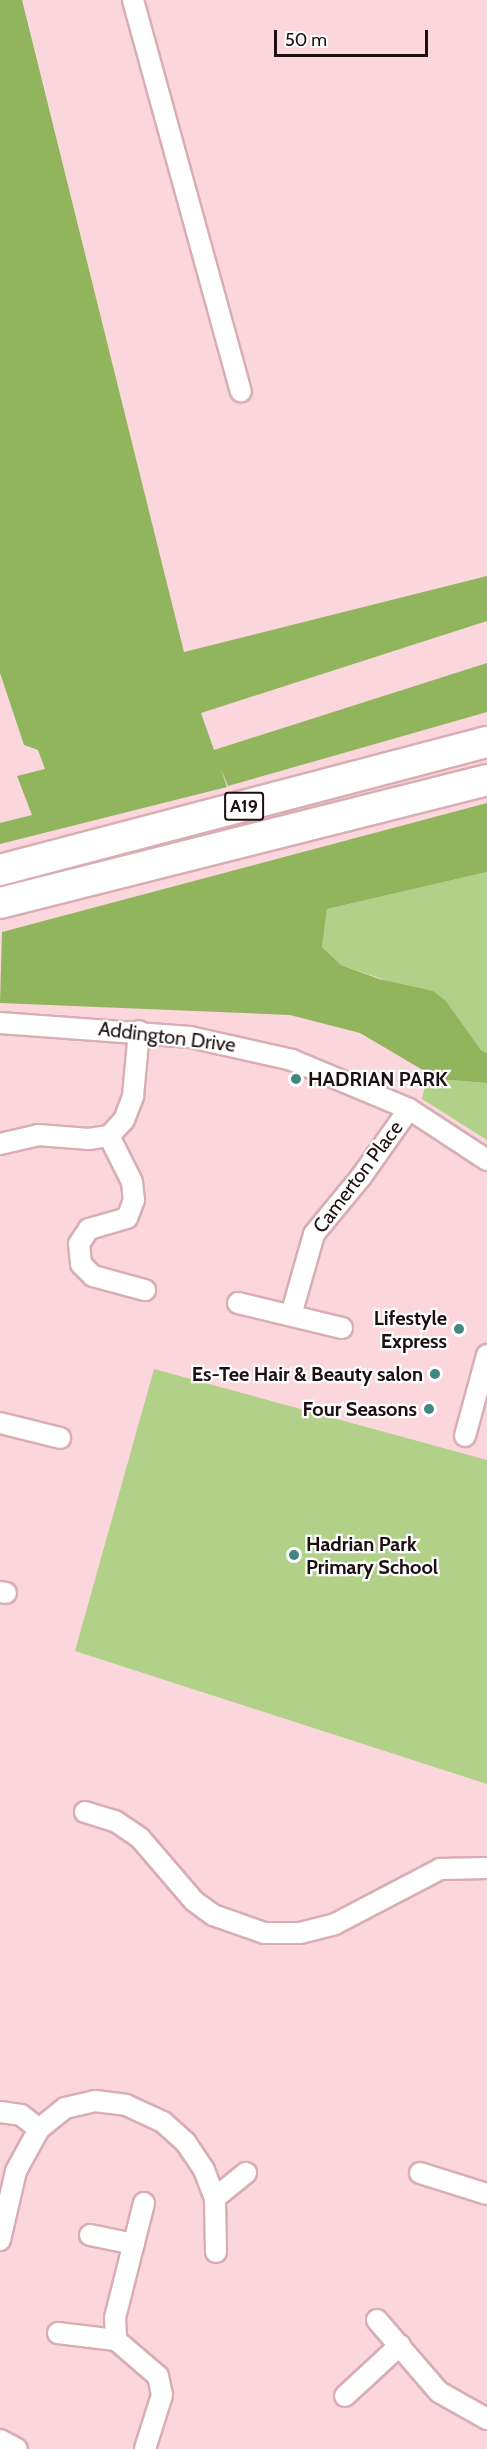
<!DOCTYPE html>
<html>
<head>
<meta charset="utf-8">
<style>
  body { margin:0 }
  #map { position:relative; width:487px; height:2449px; overflow:hidden; background:#fbd7dd; font-family:Cabin,sans-serif }
  div>[style] { position:absolute }
  .green>* { inset:0; background:#b1d088 }
  .forest>* { inset:0; background:#91b55c }
  .roads { filter:drop-shadow(2px 0 #d8adb4) drop-shadow(-2px 0 #d8adb4) drop-shadow(0 2px #d8adb4) drop-shadow(0 -2px #d8adb4) }
  .minor>* { height:20px; margin:-10px; padding:0 10px; transform-origin:10px; border-radius:10px; background:#fff }
  .highway>* { height:30px; margin:-15px; padding:0 15px; transform-origin:15px; border-radius:15px; background:#fff }
  .dots>* { width:16px; height:16px; translate:-50% -50%; box-sizing:border-box; border:3px solid #fff; border-radius:50% }
  span { translate:-50% -50%; white-space:nowrap; text-align:center; line-height:1.15; -webkit-text-stroke:4.5px #fff; paint-order:stroke }
  .shield-label span { padding:2px 4px; background:#fff; border:2px solid; border-radius:4px; -webkit-text-stroke-width:0 }
  .shield-label { font-size:18px; color:#1d0e11; font-weight:700 }
  .street-label { font-size:20px; color:#1d0e11 }
  .poi-label { font-size:20px; color:#1d0e11; font-weight:700 }
  .left { translate:0 -50%; text-align:left }
  .right { translate:-100% -50%; text-align:right }
  .scale { position:absolute; left:274px; top:30px; width:154px; height:27px; box-sizing:border-box; border:3px solid #1d0e11; border-top:0; padding-left:8px; font-size:18px; line-height:21px; white-space:nowrap; color:#1d0e11; -webkit-text-stroke:4px #fff; paint-order:stroke }
</style>
</head>
<body>
<div id="map">
  <div class="green">
    <i style="clip-path:polygon(487px 872px,487px 1053px,481px 1050px,446px 1001px,341px 965px,322px 947px,327px 909px)"></i>
    <i style="clip-path:polygon(438px 1079px,487px 1083px,487px 1140px,422px 1099px,426px 1082px)"></i>
    <i style="clip-path:polygon(154px 1369px,487px 1460px,487px 1784px,75px 1651px)"></i>
  </div>
  <div class="forest">
    <i style="clip-path:polygon(0 0,22px 0,184px 652px,487px 576px,487px 621px,201px 713px,214px 750px,487px 663px,487px 712px,228px 786px,221px 769px,227px 787px,0 844px,0 823px,32px 815px,17px 776px,45px 769px,38px 750px,24px 745px,0 673px)"></i>
    <i style="clip-path:polygon(487px 803px,487px 872px,327px 909px,322px 947px,341px 965px,379px 979px,433px 991px,446px 1001px,481px 1050px,487px 1053px,487px 1083px,438px 1079px,360px 1033px,290px 1015px,0 1003px,2px 932px)"></i>
  </div>
  <div class="roads">
    <div class="minor">
      <i style="left:133px;top:0;width:406px;rotate:74.6deg"></i>
      <i style="left:0;top:1023px;width:191px;rotate:4.2deg"></i>
      <i style="left:190px;top:1037px;width:105px;rotate:12.7deg"></i>
      <i style="left:292px;top:1060px;width:127px;rotate:22.7deg"></i>
      <i style="left:409px;top:1109px;width:93px;rotate:33.2deg"></i>
      <i style="left:109px;top:1136px;width:51px;rotate:63.4deg"></i>
      <i style="left:132px;top:1182px;width:18px;rotate:84deg"></i>
      <i style="left:134px;top:1200px;width:19px;rotate:111deg"></i>
      <i style="left:127px;top:1218px;width:40px;rotate:164deg"></i>
      <i style="left:89px;top:1229px;width:18px;rotate:124deg"></i>
      <i style="left:79px;top:1244px;width:20px;rotate:84deg"></i>
      <i style="left:81px;top:1264px;width:17px;rotate:45deg"></i>
      <i style="left:93px;top:1276px;width:54px;rotate:15.1deg"></i>
      <i style="left:0;top:1144px;width:39px;rotate:-13deg"></i>
      <i style="left:38px;top:1135px;width:51px;rotate:4.5deg"></i>
      <i style="left:89px;top:1139px;width:20px;rotate:-9deg"></i>
      <i style="left:109px;top:1136px;width:22px;rotate:-47deg"></i>
      <i style="left:124px;top:1120px;width:26px;rotate:-69deg"></i>
      <i style="left:133px;top:1096px;width:65px;rotate:-84.7deg"></i>
      <i style="left:238px;top:1303px;width:107px;rotate:13.5deg"></i>
      <i style="left:291px;top:1315px;width:84px;rotate:-74.1deg"></i>
      <i style="left:314px;top:1234px;width:74px;rotate:-50.5deg"></i>
      <i style="left:361px;top:1177px;width:83px;rotate:-54.8deg"></i>
      <i style="left:0;top:1423px;width:62px;rotate:14deg"></i>
      <i style="left:465px;top:1436px;width:84px;rotate:-74.8deg"></i>
      <i style="left:0;top:1592px;width:6px;rotate:9deg"></i>
      <i style="left:85px;top:1812px;width:31px;rotate:17deg"></i>
      <i style="left:115px;top:1821px;width:30px;rotate:34deg"></i>
      <i style="left:140px;top:1838px;width:83px;rotate:49.4deg"></i>
      <i style="left:194px;top:1901px;width:24px;rotate:36deg"></i>
      <i style="left:213px;top:1915px;width:54px;rotate:19.4deg"></i>
      <i style="left:264px;top:1933px;width:36px"></i>
      <i style="left:300px;top:1933px;width:36px;rotate:-14deg"></i>
      <i style="left:335px;top:1924px;width:119px;rotate:-27.6deg"></i>
      <i style="left:440px;top:1869px;width:47px;rotate:-1.2deg"></i>
      <i style="left:0;top:2112px;width:21px;rotate:8deg"></i>
      <i style="left:21px;top:2115px;width:23px;rotate:38deg"></i>
      <i style="left:420px;top:2173px;width:70px;rotate:17.4deg"></i>
      <i style="left:144px;top:2203px;width:119px;rotate:104.2deg"></i>
      <i style="left:115px;top:2318px;width:22px;rotate:87deg"></i>
      <i style="left:116px;top:2340px;width:55px;rotate:40.6deg"></i>
      <i style="left:158px;top:2376px;width:19px;rotate:78deg"></i>
      <i style="left:162px;top:2395px;width:57px;rotate:107.5deg"></i>
      <i style="left:90px;top:2235px;width:45px;rotate:11.6deg"></i>
      <i style="left:0;top:2240px;width:71px;rotate:-76.9deg"></i>
      <i style="left:16px;top:2171px;width:48px;rotate:-61.3deg"></i>
      <i style="left:39px;top:2129px;width:33px;rotate:-39deg"></i>
      <i style="left:65px;top:2108px;width:31px;rotate:-13deg"></i>
      <i style="left:95px;top:2101px;width:31px;rotate:7deg"></i>
      <i style="left:126px;top:2105px;width:41px;rotate:24.7deg"></i>
      <i style="left:163px;top:2122px;width:31px;rotate:42deg"></i>
      <i style="left:186px;top:2143px;width:32px;rotate:56deg"></i>
      <i style="left:204px;top:2170px;width:30px;rotate:69deg"></i>
      <i style="left:216px;top:2252px;width:54px;rotate:-91.1deg"></i>
      <i style="left:215px;top:2198px;width:40px;rotate:-39deg"></i>
      <i style="left:377px;top:2320px;width:95px;rotate:49.3deg"></i>
      <i style="left:439px;top:2392px;width:55px;rotate:29.4deg"></i>
      <i style="left:58px;top:2333px;width:58px;rotate:6.9deg"></i>
      <i style="left:345px;top:2396px;width:75px;rotate:-42.8deg"></i>
      <i style="left:0;top:2440px;width:19px;rotate:28deg"></i>
    </div>
    <div class="highway">
      <i style="left:0;top:870px;width:504px;rotate:-14.73deg"></i>
      <i style="left:0;top:903px;width:502px;rotate:-14.17deg"></i>
    </div>
  </div>
  <div class="dots">
    <i style="left:296px;top:1079px;background:#408780"></i>
    <i style="left:459px;top:1329px;background:#408780"></i>
    <i style="left:435px;top:1374px;background:#408780"></i>
    <i style="left:429px;top:1409px;background:#408780"></i>
    <i style="left:294px;top:1555px;background:#408780"></i>
  </div>
  <div class="shield-label">
    <span style="left:244px;top:806px">A19</span>
  </div>
  <div class="street-label">
    <span style="left:167px;top:1037px;rotate:7deg">Addington Drive</span>
    <span style="left:358px;top:1177px;rotate:-53deg">Camerton Place</span>
  </div>
  <div class="poi-label">
    <span class="left" style="left:308px;top:1079px">HADRIAN PARK</span>
    <span class="right" style="left:447px;top:1330px">Lifestyle<br>Express</span>
    <span class="right" style="left:423px;top:1374px">Es-Tee Hair &amp; Beauty salon</span>
    <span class="right" style="left:417px;top:1409px">Four Seasons</span>
    <span class="left" style="left:306px;top:1556px">Hadrian Park<br>Primary School</span>
  </div>
  <div class="scale">50 m</div>
</div>
</body>
</html>
